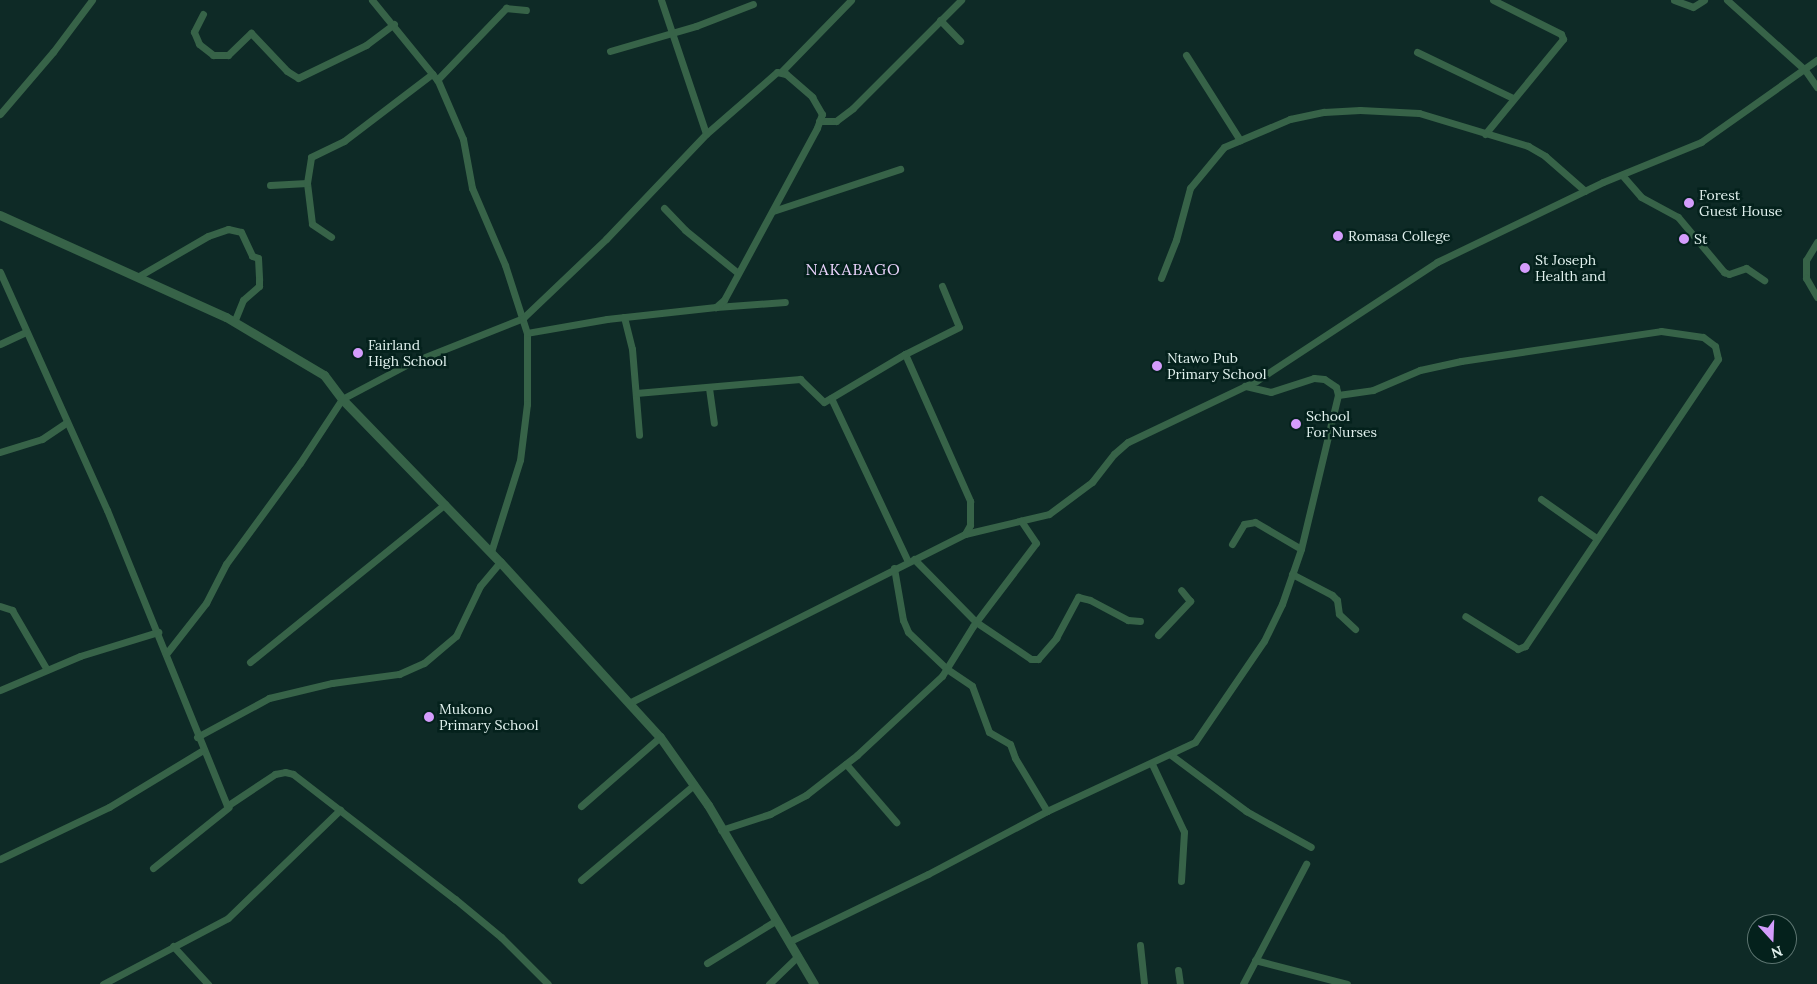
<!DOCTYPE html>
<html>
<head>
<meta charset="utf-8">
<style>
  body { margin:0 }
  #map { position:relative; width:1817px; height:984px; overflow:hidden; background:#0e2a26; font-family:Lora,serif }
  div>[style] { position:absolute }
  .minor>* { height:7px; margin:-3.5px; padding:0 3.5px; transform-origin:3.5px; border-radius:3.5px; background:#376348 }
  .tertiary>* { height:9px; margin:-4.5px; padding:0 4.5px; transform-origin:4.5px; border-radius:4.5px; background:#376348 }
  .dots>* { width:14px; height:14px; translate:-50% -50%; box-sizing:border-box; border:2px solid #04211c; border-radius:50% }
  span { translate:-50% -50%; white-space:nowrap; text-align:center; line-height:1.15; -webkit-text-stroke:5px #04211c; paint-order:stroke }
  .poi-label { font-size:14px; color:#e1f1ee }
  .left { translate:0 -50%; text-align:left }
  .quarter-label { font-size:16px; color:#ecd5fe; letter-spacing:1px }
  .north { position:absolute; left:1747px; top:914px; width:50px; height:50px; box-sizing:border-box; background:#04211c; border:1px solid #5c7470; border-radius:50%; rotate:160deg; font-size:14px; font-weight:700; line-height:20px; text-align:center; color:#e1f1ee }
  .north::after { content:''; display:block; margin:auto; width:18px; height:22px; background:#d49cfc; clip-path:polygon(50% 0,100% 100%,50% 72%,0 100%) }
</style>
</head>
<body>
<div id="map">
  <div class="minor">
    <i style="left:372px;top:0;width:104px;rotate:50.8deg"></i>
    <i style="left:438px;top:81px;width:63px;rotate:66.7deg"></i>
    <i style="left:463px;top:139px;width:50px;rotate:79.6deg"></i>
    <i style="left:472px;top:188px;width:84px;rotate:66.8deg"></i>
    <i style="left:505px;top:265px;width:71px;rotate:72.1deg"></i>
    <i style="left:527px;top:333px;width:71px;rotate:90deg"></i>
    <i style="left:527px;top:404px;width:56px;rotate:97.1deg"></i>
    <i style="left:520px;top:460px;width:96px;rotate:107.5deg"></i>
    <i style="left:661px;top:0;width:141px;rotate:71.4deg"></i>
    <i style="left:1674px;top:0;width:20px;rotate:20deg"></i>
    <i style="left:1693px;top:7px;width:13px;rotate:-32deg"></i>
    <i style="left:1727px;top:0;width:105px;rotate:41.9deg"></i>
    <i style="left:1805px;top:70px;width:21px;rotate:55deg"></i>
    <i style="left:203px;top:14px;width:20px;rotate:117deg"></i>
    <i style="left:194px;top:32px;width:13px;rotate:67deg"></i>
    <i style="left:199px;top:44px;width:18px;rotate:38deg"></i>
    <i style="left:213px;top:55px;width:15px"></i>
    <i style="left:228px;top:55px;width:32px;rotate:-44deg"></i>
    <i style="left:251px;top:33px;width:52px;rotate:46.5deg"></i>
    <i style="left:287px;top:71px;width:13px;rotate:32deg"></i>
    <i style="left:298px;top:78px;width:76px;rotate:-25.9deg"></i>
    <i style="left:366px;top:45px;width:35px;rotate:-37deg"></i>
    <i style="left:940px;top:20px;width:29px;rotate:46deg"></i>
    <i style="left:610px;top:51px;width:90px;rotate:-16.2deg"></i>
    <i style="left:696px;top:26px;width:61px;rotate:-21.1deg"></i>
    <i style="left:1417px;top:52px;width:106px;rotate:25.6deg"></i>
    <i style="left:1186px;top:55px;width:101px;rotate:57.6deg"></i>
    <i style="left:782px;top:71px;width:99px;rotate:-45.8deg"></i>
    <i style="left:437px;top:80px;width:100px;rotate:-46.2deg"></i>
    <i style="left:506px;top:8px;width:20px;rotate:6deg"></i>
    <i style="left:0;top:114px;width:82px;rotate:-49.5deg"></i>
    <i style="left:53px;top:52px;width:65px;rotate:-53.1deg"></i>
    <i style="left:819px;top:121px;width:17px"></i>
    <i style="left:836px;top:121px;width:21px;rotate:-37deg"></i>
    <i style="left:853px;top:108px;width:153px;rotate:-45deg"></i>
    <i style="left:1485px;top:134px;width:123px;rotate:-50.6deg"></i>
    <i style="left:1563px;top:39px;width:5px;rotate:-112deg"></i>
    <i style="left:1561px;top:34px;width:76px;rotate:-153.4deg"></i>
    <i style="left:1622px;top:175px;width:29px;rotate:49deg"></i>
    <i style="left:1641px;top:197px;width:42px;rotate:28.4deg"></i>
    <i style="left:1678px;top:217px;width:72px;rotate:50.1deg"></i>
    <i style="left:1724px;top:272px;width:5px;rotate:22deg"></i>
    <i style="left:1729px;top:274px;width:18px;rotate:-19deg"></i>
    <i style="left:1746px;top:268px;width:22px;rotate:34deg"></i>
    <i style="left:307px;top:183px;width:41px;rotate:83deg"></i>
    <i style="left:312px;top:224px;width:23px;rotate:34deg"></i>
    <i style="left:270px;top:185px;width:37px;rotate:-3deg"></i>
    <i style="left:307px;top:183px;width:26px;rotate:-81deg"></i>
    <i style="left:311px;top:157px;width:37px;rotate:-26deg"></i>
    <i style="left:344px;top:141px;width:111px;rotate:-37.3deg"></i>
    <i style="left:664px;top:208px;width:30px;rotate:46deg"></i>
    <i style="left:685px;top:230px;width:68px;rotate:39.1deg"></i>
    <i style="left:773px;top:211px;width:134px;rotate:-18.3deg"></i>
    <i style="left:1817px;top:242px;width:21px;rotate:121deg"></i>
    <i style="left:1806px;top:260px;width:18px;rotate:90deg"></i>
    <i style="left:1806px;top:278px;width:22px;rotate:60deg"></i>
    <i style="left:0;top:272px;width:261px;rotate:65.8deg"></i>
    <i style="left:107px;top:510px;width:319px;rotate:67.9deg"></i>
    <i style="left:227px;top:806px;width:58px;rotate:-33.7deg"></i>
    <i style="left:275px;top:774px;width:10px;rotate:-11deg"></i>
    <i style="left:285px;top:772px;width:8px;rotate:14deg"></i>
    <i style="left:293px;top:774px;width:205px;rotate:37.7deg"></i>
    <i style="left:455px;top:899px;width:60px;rotate:39.6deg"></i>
    <i style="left:501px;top:937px;width:66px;rotate:45deg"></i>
    <i style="left:139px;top:276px;width:80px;rotate:-30.1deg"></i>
    <i style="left:208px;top:236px;width:21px;rotate:-19deg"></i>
    <i style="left:228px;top:229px;width:13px;rotate:13deg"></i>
    <i style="left:241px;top:232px;width:26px;rotate:65deg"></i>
    <i style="left:252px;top:256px;width:6px;rotate:18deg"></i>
    <i style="left:258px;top:258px;width:22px;rotate:87deg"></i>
    <i style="left:259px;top:280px;width:6px;rotate:90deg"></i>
    <i style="left:259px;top:286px;width:21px;rotate:139deg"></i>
    <i style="left:243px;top:300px;width:24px;rotate:112deg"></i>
    <i style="left:1161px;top:278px;width:41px;rotate:-68.5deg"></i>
    <i style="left:1176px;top:240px;width:54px;rotate:-74.9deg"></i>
    <i style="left:1190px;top:188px;width:53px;rotate:-50.3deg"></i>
    <i style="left:1224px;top:147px;width:72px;rotate:-23deg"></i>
    <i style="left:1290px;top:119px;width:35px;rotate:-12deg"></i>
    <i style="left:1324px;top:112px;width:36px;rotate:-3deg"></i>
    <i style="left:1360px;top:110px;width:59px;rotate:2.9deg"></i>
    <i style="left:1419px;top:113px;width:114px;rotate:16.8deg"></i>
    <i style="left:1528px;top:146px;width:20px;rotate:30deg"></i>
    <i style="left:1545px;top:156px;width:53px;rotate:41.2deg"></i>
    <i style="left:942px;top:286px;width:44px;rotate:67.5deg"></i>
    <i style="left:959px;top:327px;width:60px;rotate:153.4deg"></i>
    <i style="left:905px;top:354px;width:161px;rotate:66.1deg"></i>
    <i style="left:970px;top:501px;width:24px;rotate:90deg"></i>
    <i style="left:970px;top:525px;width:10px;rotate:119deg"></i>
    <i style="left:716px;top:307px;width:69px;rotate:-4.1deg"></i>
    <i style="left:624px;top:317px;width:33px;rotate:76deg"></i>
    <i style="left:632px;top:349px;width:86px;rotate:85.3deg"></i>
    <i style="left:0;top:344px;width:29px;rotate:-25deg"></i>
    <i style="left:709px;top:388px;width:35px;rotate:82deg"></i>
    <i style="left:636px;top:393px;width:165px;rotate:-4.9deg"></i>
    <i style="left:800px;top:379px;width:33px;rotate:44deg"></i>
    <i style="left:824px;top:402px;width:94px;rotate:-30.7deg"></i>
    <i style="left:1338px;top:395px;width:35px;rotate:-8deg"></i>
    <i style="left:1373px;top:390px;width:51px;rotate:-23.1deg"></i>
    <i style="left:1420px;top:370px;width:42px;rotate:-12.4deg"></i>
    <i style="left:1461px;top:361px;width:202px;rotate:-8.5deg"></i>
    <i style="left:1661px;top:331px;width:42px;rotate:8.1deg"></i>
    <i style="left:1703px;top:337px;width:15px;rotate:37deg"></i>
    <i style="left:1715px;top:346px;width:13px;rotate:77deg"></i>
    <i style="left:1718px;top:359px;width:346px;rotate:123.9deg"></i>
    <i style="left:1525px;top:646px;width:8px;rotate:157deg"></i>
    <i style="left:1518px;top:649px;width:62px;rotate:-148.1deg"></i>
    <i style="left:831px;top:398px;width:181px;rotate:64.8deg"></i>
    <i style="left:0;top:452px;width:44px;rotate:-17.2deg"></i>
    <i style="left:42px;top:439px;width:30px;rotate:-34deg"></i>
    <i style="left:1541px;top:499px;width:67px;rotate:35.3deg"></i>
    <i style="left:1232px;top:544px;width:23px;rotate:-59deg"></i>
    <i style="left:1244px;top:524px;width:11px;rotate:-10deg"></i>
    <i style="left:1255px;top:522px;width:53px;rotate:30.4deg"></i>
    <i style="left:914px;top:559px;width:88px;rotate:45.5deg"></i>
    <i style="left:976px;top:622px;width:66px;rotate:33.9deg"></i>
    <i style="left:1031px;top:659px;width:7px"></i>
    <i style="left:1038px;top:659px;width:28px;rotate:-49deg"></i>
    <i style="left:1056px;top:638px;width:47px;rotate:-61.8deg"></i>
    <i style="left:1078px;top:597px;width:12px;rotate:14deg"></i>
    <i style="left:1090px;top:600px;width:43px;rotate:27.8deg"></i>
    <i style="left:1128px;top:620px;width:12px;rotate:5deg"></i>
    <i style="left:894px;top:568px;width:53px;rotate:80.2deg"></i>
    <i style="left:903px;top:620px;width:13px;rotate:67deg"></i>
    <i style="left:908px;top:632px;width:54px;rotate:43.5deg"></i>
    <i style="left:947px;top:669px;width:30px;rotate:34deg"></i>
    <i style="left:972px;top:686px;width:49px;rotate:69.7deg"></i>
    <i style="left:989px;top:732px;width:24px;rotate:30deg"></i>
    <i style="left:1010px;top:744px;width:15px;rotate:70deg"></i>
    <i style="left:1015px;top:758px;width:62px;rotate:58.9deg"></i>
    <i style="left:1292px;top:574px;width:45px;rotate:27.7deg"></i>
    <i style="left:1332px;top:595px;width:7px;rotate:45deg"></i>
    <i style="left:1337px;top:600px;width:14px;rotate:82deg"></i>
    <i style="left:1339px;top:614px;width:22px;rotate:43deg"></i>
    <i style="left:0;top:606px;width:13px;rotate:18deg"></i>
    <i style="left:12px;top:610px;width:69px;rotate:59.7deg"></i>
    <i style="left:1158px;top:635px;width:47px;rotate:-46.7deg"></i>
    <i style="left:1190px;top:601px;width:14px;rotate:-129deg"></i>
    <i style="left:166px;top:654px;width:65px;rotate:-51.9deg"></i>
    <i style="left:206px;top:603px;width:44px;rotate:-62.9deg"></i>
    <i style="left:226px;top:564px;width:125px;rotate:-53.8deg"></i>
    <i style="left:300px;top:463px;width:77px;rotate:-56.7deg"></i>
    <i style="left:342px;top:399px;width:77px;rotate:-27.9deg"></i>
    <i style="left:410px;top:363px;width:122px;rotate:-21.7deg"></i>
    <i style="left:523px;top:318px;width:115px;rotate:-43.6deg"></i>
    <i style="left:606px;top:239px;width:145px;rotate:-46.4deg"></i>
    <i style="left:706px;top:134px;width:94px;rotate:-41.1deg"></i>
    <i style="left:777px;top:72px;width:9px;rotate:13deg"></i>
    <i style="left:786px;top:74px;width:35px;rotate:41deg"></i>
    <i style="left:812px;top:97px;width:20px;rotate:60deg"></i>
    <i style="left:822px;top:114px;width:15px;rotate:110deg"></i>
    <i style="left:817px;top:128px;width:196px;rotate:118.4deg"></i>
    <i style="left:724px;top:300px;width:11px;rotate:139deg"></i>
    <i style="left:716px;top:307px;width:110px;rotate:173.7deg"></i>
    <i style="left:607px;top:319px;width:81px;rotate:170.1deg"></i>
    <i style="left:250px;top:662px;width:251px;rotate:-39deg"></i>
    <i style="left:0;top:690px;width:87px;rotate:-23deg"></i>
    <i style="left:80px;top:656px;width:82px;rotate:-17.1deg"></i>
    <i style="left:631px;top:702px;width:374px;rotate:-26.7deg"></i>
    <i style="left:965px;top:534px;width:86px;rotate:-13.4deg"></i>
    <i style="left:1049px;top:514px;width:54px;rotate:-36.7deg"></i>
    <i style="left:1092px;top:482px;width:36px;rotate:-52deg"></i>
    <i style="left:1114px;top:454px;width:18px;rotate:-41deg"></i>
    <i style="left:1128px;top:442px;width:142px;rotate:-25.5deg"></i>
    <i style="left:1256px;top:381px;width:217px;rotate:-33.3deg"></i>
    <i style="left:1437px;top:262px;width:184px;rotate:-25.7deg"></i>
    <i style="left:1603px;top:182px;width:106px;rotate:-22.2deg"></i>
    <i style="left:1701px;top:142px;width:142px;rotate:-35.3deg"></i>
    <i style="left:197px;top:737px;width:82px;rotate:-28.4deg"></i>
    <i style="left:269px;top:698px;width:65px;rotate:-13.4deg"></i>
    <i style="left:332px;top:683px;width:68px;rotate:-7.7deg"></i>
    <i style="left:399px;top:674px;width:27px;rotate:-24deg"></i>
    <i style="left:424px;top:663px;width:42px;rotate:-40.2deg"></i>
    <i style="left:456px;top:636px;width:55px;rotate:-64.4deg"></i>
    <i style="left:480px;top:586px;width:31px;rotate:-50deg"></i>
    <i style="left:1171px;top:755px;width:94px;rotate:36.7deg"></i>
    <i style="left:1246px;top:811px;width:74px;rotate:29deg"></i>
    <i style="left:846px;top:764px;width:77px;rotate:49.2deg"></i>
    <i style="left:1152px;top:764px;width:75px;rotate:64.8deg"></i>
    <i style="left:1184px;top:832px;width:49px;rotate:93.5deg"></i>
    <i style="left:581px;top:806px;width:105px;rotate:-41.1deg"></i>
    <i style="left:721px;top:830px;width:52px;rotate:-18.1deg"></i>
    <i style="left:770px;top:814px;width:41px;rotate:-27.8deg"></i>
    <i style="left:806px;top:795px;width:65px;rotate:-38.1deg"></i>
    <i style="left:857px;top:755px;width:116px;rotate:-42.9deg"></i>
    <i style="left:942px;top:676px;width:59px;rotate:-58.2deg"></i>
    <i style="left:973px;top:626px;width:104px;rotate:-52.8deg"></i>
    <i style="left:1036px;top:543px;width:27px;rotate:-124deg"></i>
    <i style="left:0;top:859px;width:121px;rotate:-25.5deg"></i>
    <i style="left:109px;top:807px;width:110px;rotate:-31.2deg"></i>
    <i style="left:153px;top:868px;width:97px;rotate:-38.8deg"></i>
    <i style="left:581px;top:880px;width:148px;rotate:-40.1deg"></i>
    <i style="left:790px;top:941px;width:153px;rotate:-25.9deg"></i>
    <i style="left:928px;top:874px;width:135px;rotate:-27.9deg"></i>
    <i style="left:1047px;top:811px;width:163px;rotate:-25deg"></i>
    <i style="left:1195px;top:742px;width:122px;rotate:-55.7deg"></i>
    <i style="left:1264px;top:641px;width:41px;rotate:-64.1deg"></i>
    <i style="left:1282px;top:604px;width:58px;rotate:-70.9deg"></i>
    <i style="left:1301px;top:549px;width:158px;rotate:-76.5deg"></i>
    <i style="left:1338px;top:395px;width:8px;rotate:-104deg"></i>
    <i style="left:1336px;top:387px;width:14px;rotate:-146deg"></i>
    <i style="left:1324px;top:379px;width:10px;rotate:-174deg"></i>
    <i style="left:1314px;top:378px;width:45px;rotate:162deg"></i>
    <i style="left:1271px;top:392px;width:27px;rotate:-167deg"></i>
    <i style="left:1140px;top:945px;width:39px;rotate:84deg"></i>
    <i style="left:173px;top:946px;width:52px;rotate:47.4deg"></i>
    <i style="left:1255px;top:960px;width:95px;rotate:14.6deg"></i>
    <i style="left:707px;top:963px;width:82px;rotate:-31.6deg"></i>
    <i style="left:1178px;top:970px;width:14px;rotate:82deg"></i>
    <i style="left:103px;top:984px;width:141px;rotate:-27.8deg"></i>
    <i style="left:228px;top:918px;width:156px;rotate:-44deg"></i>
    <i style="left:769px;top:984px;width:40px;rotate:-44deg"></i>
    <i style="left:1243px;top:984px;width:136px;rotate:-62.3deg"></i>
  </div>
  <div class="tertiary">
    <i style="left:0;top:215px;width:248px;rotate:24.3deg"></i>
    <i style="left:226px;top:317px;width:114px;rotate:30.6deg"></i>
    <i style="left:324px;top:375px;width:30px;rotate:53deg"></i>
    <i style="left:342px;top:399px;width:227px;rotate:45.9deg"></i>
    <i style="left:500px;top:562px;width:237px;rotate:47.6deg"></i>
    <i style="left:660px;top:737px;width:83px;rotate:54.8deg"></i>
    <i style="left:708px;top:805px;width:208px;rotate:59.4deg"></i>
  </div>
  <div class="dots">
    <i style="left:1689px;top:203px;background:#d49cfc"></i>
    <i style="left:1338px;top:236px;background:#d49cfc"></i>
    <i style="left:1684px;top:239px;background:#d49cfc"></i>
    <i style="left:1525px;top:268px;background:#d49cfc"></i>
    <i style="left:358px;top:353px;background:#d49cfc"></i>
    <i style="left:1157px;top:366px;background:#d49cfc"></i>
    <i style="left:1296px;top:424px;background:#d49cfc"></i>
    <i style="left:429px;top:717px;background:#d49cfc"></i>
  </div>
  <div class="poi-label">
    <span class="left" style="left:1699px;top:203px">Forest<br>Guest House</span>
    <span class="left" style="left:1348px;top:236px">Romasa College</span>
    <span class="left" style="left:1694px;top:239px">St</span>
    <span class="left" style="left:1535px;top:268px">St Joseph<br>Health and</span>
    <span class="left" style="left:368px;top:353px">Fairland<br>High School</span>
    <span class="left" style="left:1167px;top:366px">Ntawo Pub<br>Primary School</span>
    <span class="left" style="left:1306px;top:424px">School<br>For Nurses</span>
    <span class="left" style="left:439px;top:717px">Mukono<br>Primary School</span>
  </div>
  <div class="quarter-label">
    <span style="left:853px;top:269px">NAKABAGO</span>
  </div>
  <div class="north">N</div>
</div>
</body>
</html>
